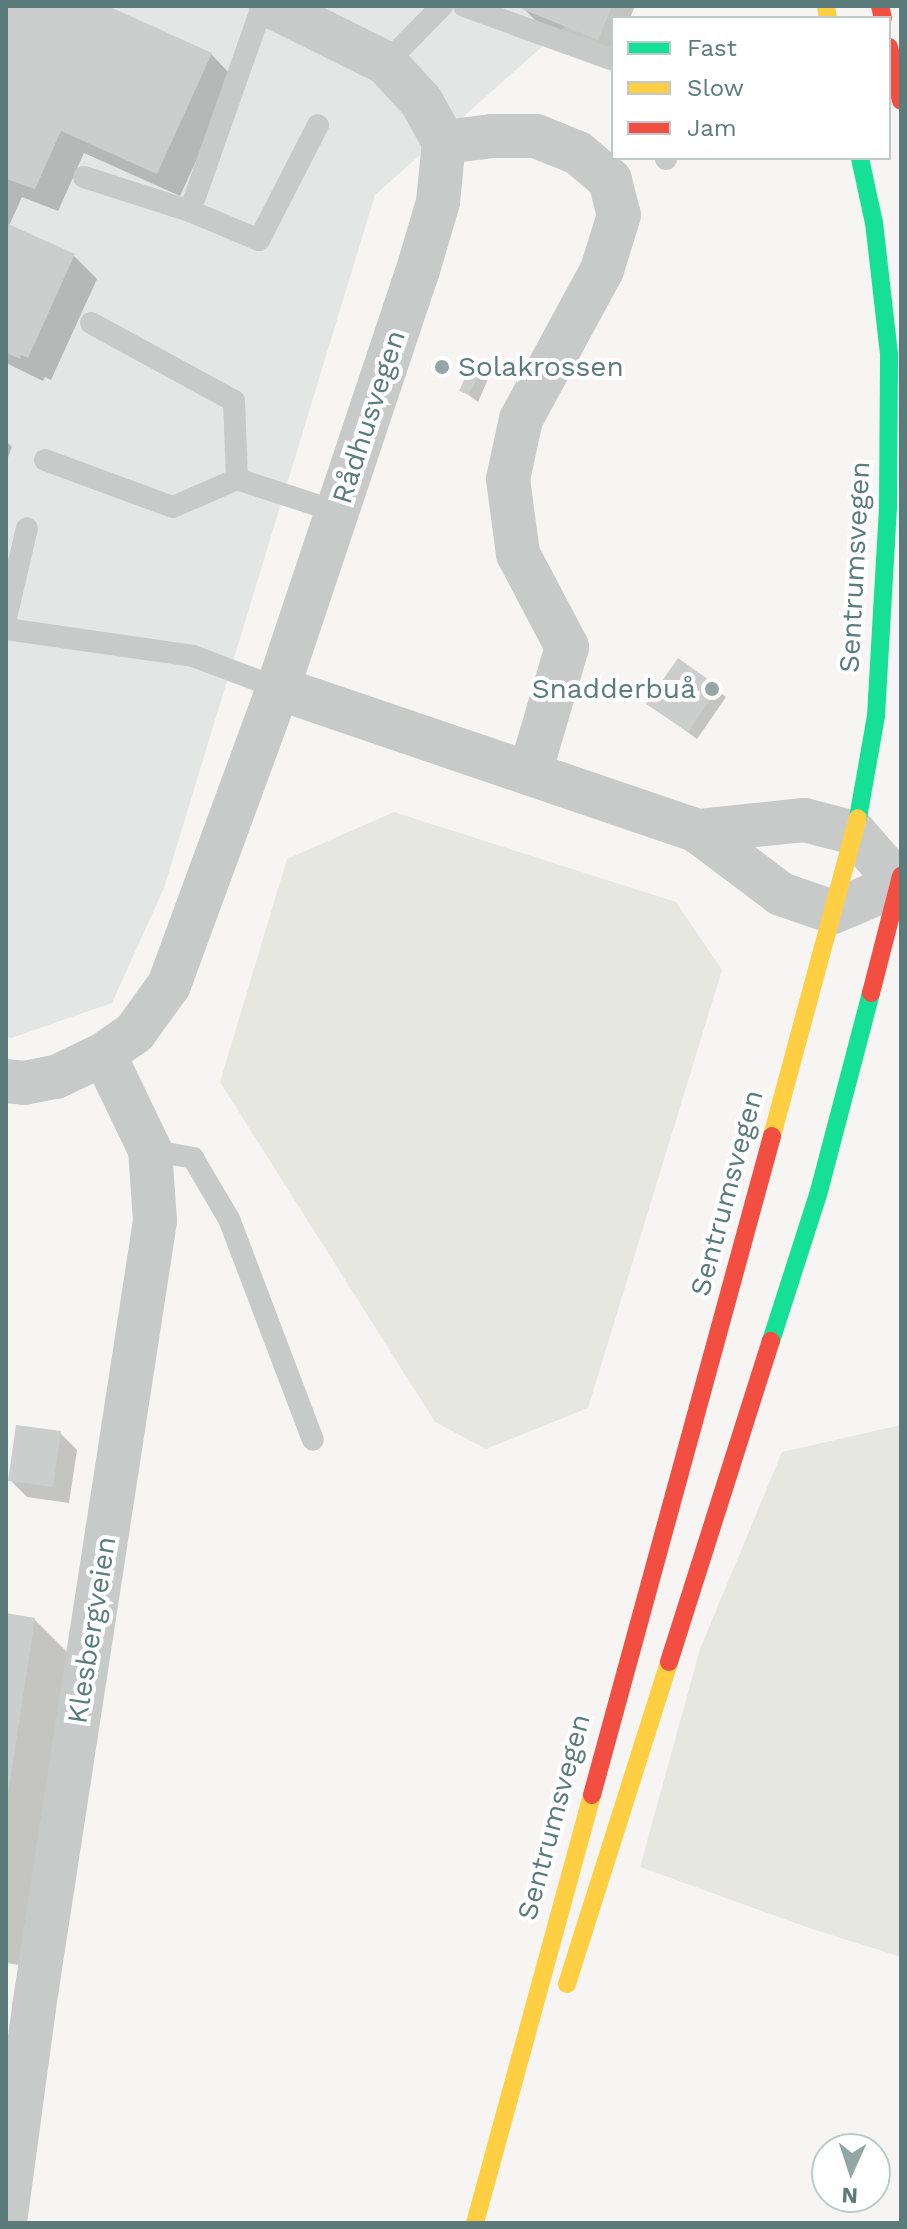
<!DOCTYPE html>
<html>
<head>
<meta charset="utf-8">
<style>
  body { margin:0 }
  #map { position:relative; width:907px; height:2229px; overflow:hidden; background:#f6f5f4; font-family:"Work Sans",sans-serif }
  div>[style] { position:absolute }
  .built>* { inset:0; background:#e4e6e5 }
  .green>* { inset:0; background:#e7e7e1 }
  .shadow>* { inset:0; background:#0003 }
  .building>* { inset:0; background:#cccece }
  .lane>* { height:22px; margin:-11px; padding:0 11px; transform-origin:11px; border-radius:11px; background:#c8caca }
  .street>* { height:44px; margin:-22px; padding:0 22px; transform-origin:22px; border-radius:22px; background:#c8caca }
  .fast>* { height:18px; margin:-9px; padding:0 9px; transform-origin:9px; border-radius:9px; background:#16e098 }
  .slow>* { height:18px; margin:-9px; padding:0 9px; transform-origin:9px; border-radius:9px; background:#ffcf43 }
  .jam>* { height:18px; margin:-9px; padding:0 9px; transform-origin:9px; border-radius:9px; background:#f24e42 }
  .dots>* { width:22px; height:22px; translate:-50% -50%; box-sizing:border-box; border:4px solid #fff; border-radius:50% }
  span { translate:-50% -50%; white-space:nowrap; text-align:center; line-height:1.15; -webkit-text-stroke:8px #fff; paint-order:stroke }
  .poi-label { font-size:28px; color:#5c7b7b }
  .left { translate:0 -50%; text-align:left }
  .right { translate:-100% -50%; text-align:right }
  .street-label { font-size:28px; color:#5c7b7b }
  .frame { position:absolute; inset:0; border:8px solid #5c7b7b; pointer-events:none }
  .legend { position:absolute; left:611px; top:16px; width:280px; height:144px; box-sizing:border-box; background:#fff; border:2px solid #becaca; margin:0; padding:10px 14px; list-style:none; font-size:24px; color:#5c7b7b }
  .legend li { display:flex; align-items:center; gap:16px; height:40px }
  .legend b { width:40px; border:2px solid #becaca }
  .north { position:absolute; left:811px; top:2133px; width:80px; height:80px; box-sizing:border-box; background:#fff; border:2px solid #becaca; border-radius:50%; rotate:183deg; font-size:22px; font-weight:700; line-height:32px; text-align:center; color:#5c7b7b }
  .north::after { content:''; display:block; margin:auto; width:28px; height:36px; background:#92a6a5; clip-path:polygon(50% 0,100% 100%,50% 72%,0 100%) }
</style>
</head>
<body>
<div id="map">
  <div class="built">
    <i style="clip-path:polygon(6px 6px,588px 6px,375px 195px,164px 888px,112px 1003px,11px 1038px,6px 1037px)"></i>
  </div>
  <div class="green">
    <i style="clip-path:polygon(394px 812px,676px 902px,722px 970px,588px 1408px,486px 1449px,435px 1422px,220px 1082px,287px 859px)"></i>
    <i style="clip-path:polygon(901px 1425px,901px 1957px,812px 1929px,640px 1867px,700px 1649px,782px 1452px)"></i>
  </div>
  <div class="shadow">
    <i style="clip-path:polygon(6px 6px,103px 6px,211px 54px,234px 78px,180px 196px,84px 153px,58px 211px,22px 197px,9px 226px,74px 256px,97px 279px,51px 380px,45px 377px,43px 381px,6px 363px)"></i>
    <i style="clip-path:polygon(525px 6px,635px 6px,630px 18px,613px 18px,613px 55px,541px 26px,524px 9px)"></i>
    <i style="clip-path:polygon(480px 371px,488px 379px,478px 402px,462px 390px)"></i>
    <i style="clip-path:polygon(6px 441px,12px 447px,6px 462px)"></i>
    <i style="clip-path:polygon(679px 661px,726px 697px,697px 739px,649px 704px)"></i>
    <i style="clip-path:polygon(60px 1433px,77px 1450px,69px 1503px,27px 1497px,10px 1480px)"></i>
    <i style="clip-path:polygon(6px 1615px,34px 1619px,68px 1653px,19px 1965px,6px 1963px)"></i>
  </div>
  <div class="building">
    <i style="clip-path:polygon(6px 6px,108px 6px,212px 53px,157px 174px,61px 131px,35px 189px,6px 179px)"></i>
    <i style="clip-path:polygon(523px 6px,612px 6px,598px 40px,522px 9px)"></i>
    <i style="clip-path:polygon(6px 223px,75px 254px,28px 358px,21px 355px,20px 359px,6px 353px)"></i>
    <i style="clip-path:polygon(471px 365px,481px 369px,469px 395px,459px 391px)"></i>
    <i style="clip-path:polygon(678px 658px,719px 687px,688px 732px,646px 704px)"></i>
    <i style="clip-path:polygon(16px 1425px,61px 1431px,53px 1487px,8px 1481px)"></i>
    <i style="clip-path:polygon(6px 1613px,35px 1618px,8px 1794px,6px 1793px)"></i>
  </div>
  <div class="lane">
    <i style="left:464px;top:6px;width:158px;rotate:19.9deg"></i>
    <i style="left:386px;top:63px;width:80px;rotate:-45.5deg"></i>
    <i style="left:666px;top:159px;width:1px;rotate:-90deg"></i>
    <i style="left:84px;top:177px;width:111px;rotate:17.8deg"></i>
    <i style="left:190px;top:211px;width:75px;rotate:22.8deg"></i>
    <i style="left:259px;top:240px;width:129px;rotate:-62.8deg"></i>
    <i style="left:190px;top:211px;width:217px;rotate:-70.6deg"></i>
    <i style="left:91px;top:323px;width:163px;rotate:28.6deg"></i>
    <i style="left:234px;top:401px;width:78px;rotate:87.8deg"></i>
    <i style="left:45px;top:460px;width:136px;rotate:20.2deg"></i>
    <i style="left:173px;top:507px;width:70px;rotate:-23.6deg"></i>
    <i style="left:237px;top:479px;width:106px;rotate:18.1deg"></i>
    <i style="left:6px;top:618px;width:92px;rotate:-76.9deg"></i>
    <i style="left:6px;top:629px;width:189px;rotate:8.2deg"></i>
    <i style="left:193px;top:656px;width:91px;rotate:20.6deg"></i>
    <i style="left:150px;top:1150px;width:44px;rotate:10.5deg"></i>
    <i style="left:193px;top:1158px;width:71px;rotate:59.5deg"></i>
    <i style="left:229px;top:1219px;width:236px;rotate:69.2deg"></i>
  </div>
  <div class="street">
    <i style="left:271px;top:6px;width:128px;rotate:26.4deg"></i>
    <i style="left:386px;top:63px;width:52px;rotate:47.4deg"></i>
    <i style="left:421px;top:101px;width:47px;rotate:60.7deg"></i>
    <i style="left:444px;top:142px;width:48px;rotate:-7.1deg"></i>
    <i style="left:492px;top:136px;width:44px"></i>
    <i style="left:536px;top:136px;width:45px;rotate:22deg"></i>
    <i style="left:578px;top:153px;width:42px;rotate:40.2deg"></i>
    <i style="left:610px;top:180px;width:36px;rotate:76deg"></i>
    <i style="left:619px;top:215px;width:58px;rotate:107.2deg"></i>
    <i style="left:602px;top:270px;width:170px;rotate:118.5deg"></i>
    <i style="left:521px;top:419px;width:61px;rotate:102.2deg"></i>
    <i style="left:508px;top:479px;width:76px;rotate:82.4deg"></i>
    <i style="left:518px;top:554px;width:105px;rotate:62.2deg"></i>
    <i style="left:567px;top:647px;width:131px;rotate:106.4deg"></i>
    <i style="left:278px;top:688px;width:443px;rotate:18.8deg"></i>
    <i style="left:697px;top:831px;width:105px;rotate:36.9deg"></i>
    <i style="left:781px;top:894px;width:55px;rotate:19.1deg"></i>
    <i style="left:833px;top:912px;width:72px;rotate:-23deg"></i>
    <i style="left:899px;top:884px;width:67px;rotate:-130.8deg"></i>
    <i style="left:855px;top:833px;width:53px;rotate:-165.7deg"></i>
    <i style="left:804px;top:820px;width:108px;rotate:174.1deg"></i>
    <i style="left:6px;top:1081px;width:18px;rotate:6deg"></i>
    <i style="left:24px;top:1083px;width:33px;rotate:-11deg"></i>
    <i style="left:56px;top:1077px;width:53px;rotate:-25.6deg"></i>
    <i style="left:104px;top:1054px;width:38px;rotate:-35deg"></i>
    <i style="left:135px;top:1032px;width:58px;rotate:-54.1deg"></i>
    <i style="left:169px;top:985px;width:316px;rotate:-69.8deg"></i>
    <i style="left:278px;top:688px;width:441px;rotate:-71.5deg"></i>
    <i style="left:418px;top:270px;width:71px;rotate:-73.6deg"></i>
    <i style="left:438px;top:202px;width:60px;rotate:-84.3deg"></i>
    <i style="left:6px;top:2215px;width:210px;rotate:-82.3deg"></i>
    <i style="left:34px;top:2007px;width:795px;rotate:-81.25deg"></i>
    <i style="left:155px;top:1221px;width:71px;rotate:-94deg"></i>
    <i style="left:150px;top:1150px;width:106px;rotate:-115.6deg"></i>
  </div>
  <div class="fast">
    <i style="left:858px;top:818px;width:104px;rotate:-80deg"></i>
    <i style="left:876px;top:716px;width:209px;rotate:-86.7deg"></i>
    <i style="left:888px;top:507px;width:153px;rotate:-89.6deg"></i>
    <i style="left:889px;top:354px;width:132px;rotate:-96.5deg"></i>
    <i style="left:874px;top:223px;width:66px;rotate:-102.2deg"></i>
    <i style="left:771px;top:1341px;width:153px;rotate:-72.2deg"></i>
    <i style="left:818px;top:1195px;width:209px;rotate:-75.3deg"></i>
  </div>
  <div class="slow">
    <i style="left:826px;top:6px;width:12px;rotate:81deg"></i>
    <i style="left:772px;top:1136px;width:329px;rotate:-74.9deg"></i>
    <i style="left:567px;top:1984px;width:338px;rotate:-72.4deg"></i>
    <i style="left:475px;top:2223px;width:444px;rotate:-74.7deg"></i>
  </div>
  <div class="jam">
    <i style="left:880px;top:6px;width:12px;rotate:76deg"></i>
    <i style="left:889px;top:47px;width:55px;rotate:77.5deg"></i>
    <i style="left:871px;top:993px;width:121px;rotate:-75.6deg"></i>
    <i style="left:669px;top:1662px;width:337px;rotate:-72.4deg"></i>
    <i style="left:592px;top:1795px;width:683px;rotate:-74.72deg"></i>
  </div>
  <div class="dots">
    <i style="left:442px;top:367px;background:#92a6a5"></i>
    <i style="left:712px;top:689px;background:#92a6a5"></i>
  </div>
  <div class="poi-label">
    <span class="left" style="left:458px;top:367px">Solakrossen</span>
    <span class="right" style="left:696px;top:689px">Snadderbuå</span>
  </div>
  <div class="street-label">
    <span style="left:369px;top:417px;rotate:-72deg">Rådhusvegen</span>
    <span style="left:855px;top:567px;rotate:-87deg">Sentrumsvegen</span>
    <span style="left:727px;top:1193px;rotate:-75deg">Sentrumsvegen</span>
    <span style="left:92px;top:1630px;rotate:-81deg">Klesbergveien</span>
    <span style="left:554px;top:1817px;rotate:-75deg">Sentrumsvegen</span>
  </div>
  <div class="frame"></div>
  <ul class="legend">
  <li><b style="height:10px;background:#16e098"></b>Fast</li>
  <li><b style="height:10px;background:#ffcf43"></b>Slow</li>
  <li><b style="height:10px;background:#f24e42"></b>Jam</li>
  </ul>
  <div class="north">N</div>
</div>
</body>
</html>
